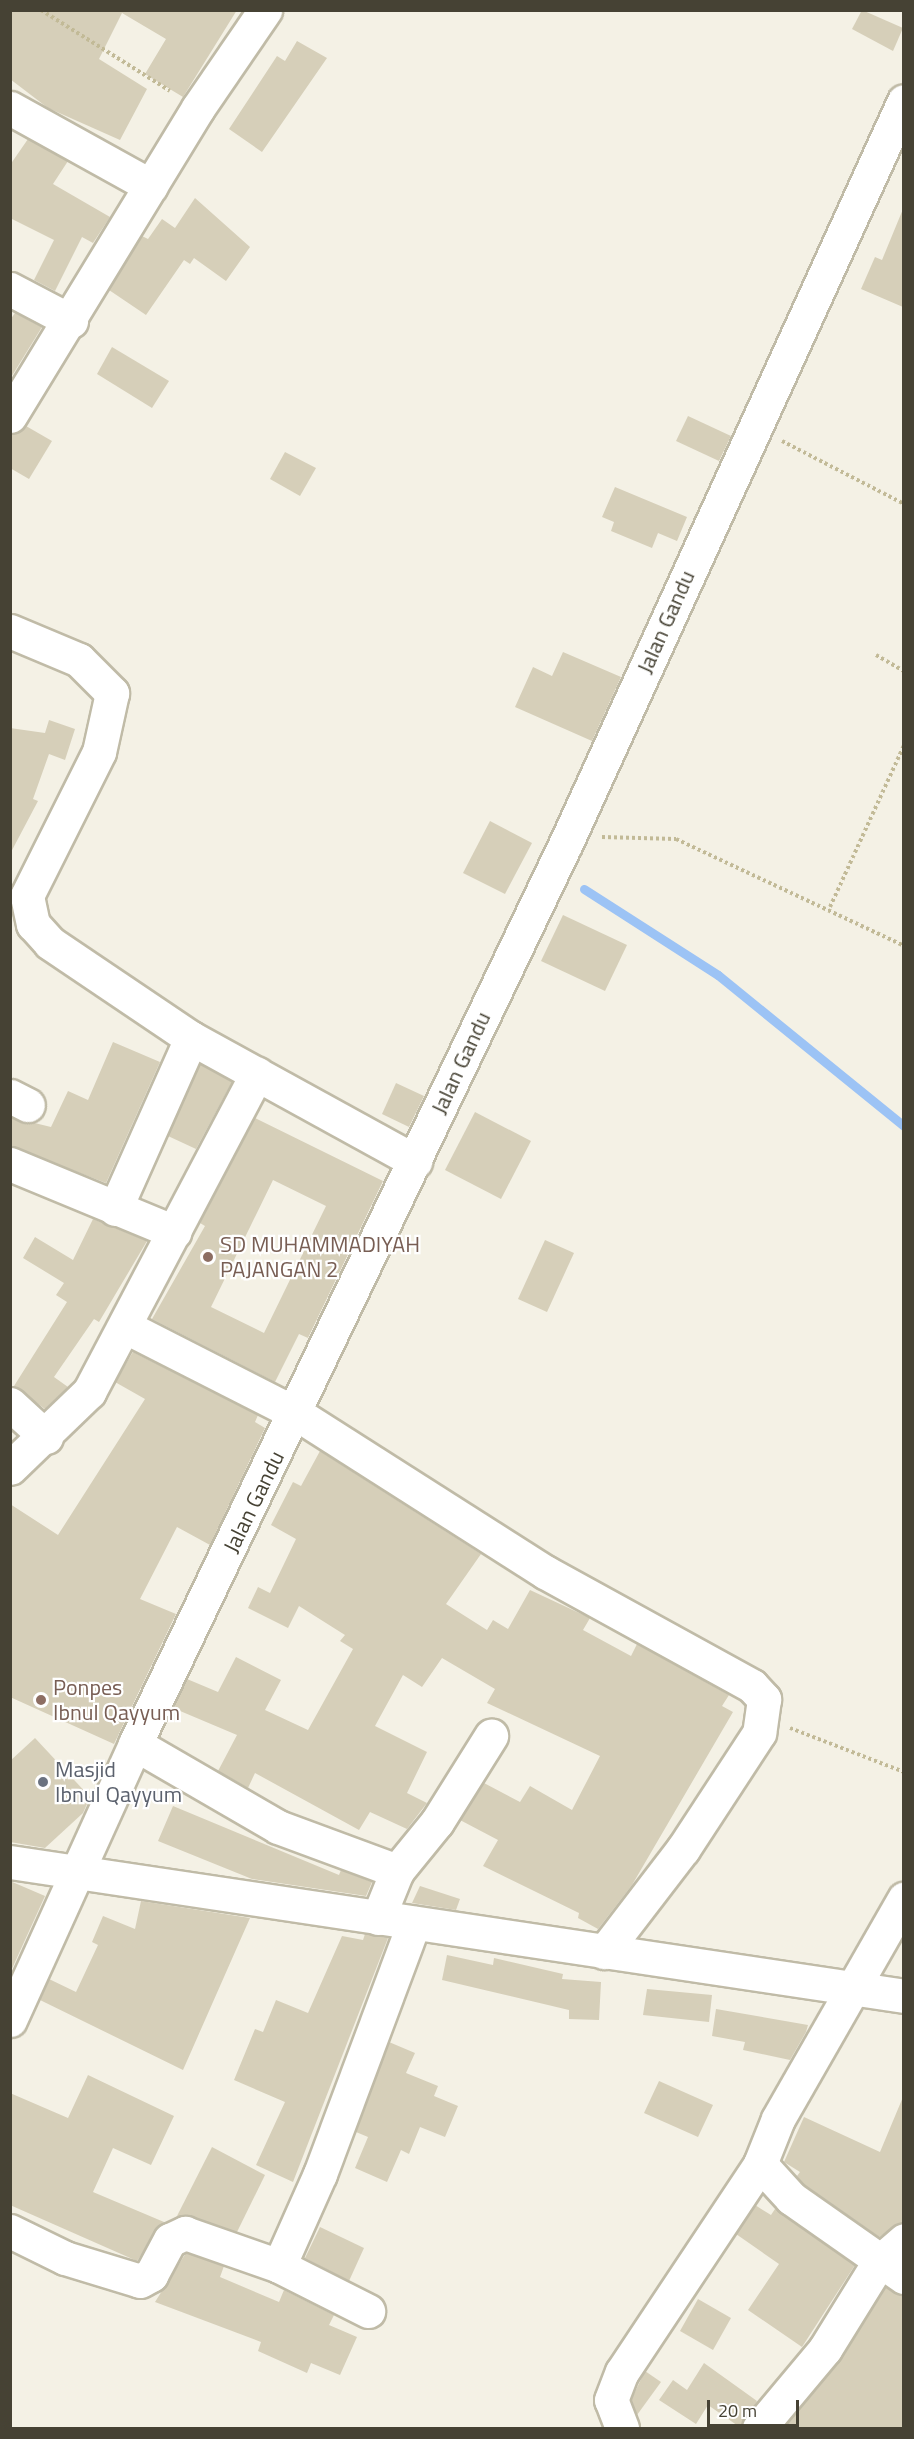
<!DOCTYPE html>
<html>
<head>
<meta charset="utf-8">
<style>
  body { margin:0 }
  #map { position:relative; width:914px; height:2439px; overflow:hidden; background:#f4f1e5; font-family:"Titillium Web",sans-serif }
  div>[style] { position:absolute }
  .stream>* { height:9px; margin:-4.5px; padding:0 4.5px; transform-origin:4.5px; border-radius:4.5px; background:#9cc3f5 }
  .building>* { inset:0; background:#d6cfb9 }
  .path>* { height:4px; margin-top:-2px; transform-origin:0; background:repeating-linear-gradient(90deg,#c2ba97 0 3px,transparent 0 6px) }
  .roads { filter:drop-shadow(2px 0 #c0bba7) drop-shadow(-2px 0 #c0bba7) drop-shadow(0 2px #c0bba7) drop-shadow(0 -2px #c0bba7) }
  .minor>* { height:33px; margin:-16.5px; padding:0 16.5px; transform-origin:16.5px; border-radius:16.5px; background:#fff }
  .dots>* { width:16px; height:16px; translate:-50% -50%; box-sizing:border-box; border:3px solid #fff; border-radius:50% }
  span { translate:-50% -50%; white-space:nowrap; text-align:center; line-height:1.15; -webkit-text-stroke:4.5px #fff; paint-order:stroke }
  .street-label { font-size:22px; color:#464234 }
  .education-label { font-size:22px; color:#785e54 }
  .left { translate:0 -50%; text-align:left }
  .worship-label { font-size:22px; color:#5b616d }
  .frame { position:absolute; inset:0; border:12px solid #464234; pointer-events:none }
  .scale { position:absolute; left:707px; top:2400px; width:92px; height:27px; box-sizing:border-box; border:3px solid #464234; border-top:0; padding-left:8px; font-size:18px; line-height:21px; white-space:nowrap; color:#464234; -webkit-text-stroke:4px #fff; paint-order:stroke }
</style>
</head>
<body>
<div id="map">
  <div class="stream">
    <i style="left:584px;top:889px;width:159px;rotate:32.7deg"></i>
    <i style="left:718px;top:975px;width:240px;rotate:39.1deg"></i>
  </div>
  <div class="building">
    <i style="clip-path:polygon(10px 10px,237px 10px,183px 97px,145px 74px,166px 39px,122px 13px,99px 59px,147px 89px,120px 140px,48px 108px,10px 79px)"></i>
    <i style="clip-path:polygon(862px 10px,903px 28px,893px 51px,852px 29px)"></i>
    <i style="clip-path:polygon(297px 41px,327px 58px,262px 152px,229px 129px,277px 56px,285px 61px)"></i>
    <i style="clip-path:polygon(28px 139px,68px 161px,53px 184px,110px 217px,93px 243px,82px 237px,55px 291px,34px 280px,54px 240px,10px 218px,10px 165px)"></i>
    <i style="clip-path:polygon(195px 198px,250px 247px,226px 281px,194px 258px,190px 264px,184px 260px,146px 315px,109px 290px,142px 236px,148px 239px,162px 219px,175px 228px)"></i>
    <i style="clip-path:polygon(903px 209px,903px 307px,861px 289px,875px 257px,882px 260px)"></i>
    <i style="clip-path:polygon(15px 313px,42px 327px,10px 379px,10px 320px)"></i>
    <i style="clip-path:polygon(112px 347px,169px 381px,152px 408px,97px 374px)"></i>
    <i style="clip-path:polygon(688px 416px,731px 436px,719px 461px,676px 441px)"></i>
    <i style="clip-path:polygon(26px 426px,52px 441px,29px 479px,10px 468px,10px 435px)"></i>
    <i style="clip-path:polygon(285px 452px,316px 468px,300px 496px,270px 479px)"></i>
    <i style="clip-path:polygon(615px 487px,687px 517px,677px 541px,658px 533px,652px 548px,611px 531px,614px 522px,602px 517px)"></i>
    <i style="clip-path:polygon(563px 652px,621px 677px,592px 741px,515px 707px,533px 667px,552px 676px)"></i>
    <i style="clip-path:polygon(49px 720px,75px 729px,65px 760px,49px 754px,33px 799px,38px 801px,10px 854px,10px 728px,45px 733px)"></i>
    <i style="clip-path:polygon(490px 821px,532px 843px,505px 894px,463px 873px)"></i>
    <i style="clip-path:polygon(563px 915px,627px 945px,605px 991px,541px 961px)"></i>
    <i style="clip-path:polygon(113px 1042px,160px 1062px,106px 1183px,10px 1146px,10px 1117px,51px 1127px,68px 1091px,88px 1100px)"></i>
    <i style="clip-path:polygon(200px 1064px,232px 1082px,196px 1149px,168px 1136px)"></i>
    <i style="clip-path:polygon(396px 1083px,424px 1096px,409px 1127px,382px 1114px)"></i>
    <i style="clip-path:polygon(475px 1112px,531px 1141px,501px 1199px,445px 1170px)"></i>
    <i style="clip-path:polygon(evenodd,255px 1118px,383px 1181px,308px 1338px,299px 1334px,275px 1382px,152px 1319px,205px 1226px,200px 1223px,255px 1118px,273px 1180px,326px 1206px,264px 1333px,211px 1307px,273px 1180px)"></i>
    <i style="clip-path:polygon(93px 1219px,147px 1241px,99px 1322px,94px 1319px,54px 1377px,68px 1387px,45px 1409px,14px 1386px,67px 1302px,56px 1295px,64px 1283px,23px 1258px,35px 1237px,73px 1260px)"></i>
    <i style="clip-path:polygon(545px 1240px,574px 1253px,547px 1312px,518px 1299px)"></i>
    <i style="clip-path:polygon(133px 1352px,258px 1415px,255px 1422px,265px 1428px,210px 1545px,177px 1527px,140px 1599px,176px 1614px,114px 1744px,10px 1697px,10px 1504px,58px 1535px,145px 1399px,115px 1382px)"></i>
    <i style="clip-path:polygon(320px 1451px,481px 1554px,446px 1604px,487px 1630px,493px 1620px,508px 1629px,530px 1590px,590px 1618px,583px 1630px,631px 1656px,637px 1644px,729px 1695px,722px 1706px,733px 1712px,632px 1885px,598px 1929px,578px 1918px,579px 1913px,483px 1866px,498px 1840px,460px 1820px,484px 1783px,520px 1802px,530px 1786px,572px 1810px,600px 1756px,487px 1703px,495px 1689px,442px 1658px,422px 1687px,403px 1675px,375px 1726px,427px 1752px,407px 1793px,427px 1803px,407px 1829px,370px 1812px,359px 1830px,255px 1773px,248px 1788px,218px 1771px,237px 1735px,173px 1708px,187px 1679px,218px 1692px,236px 1657px,281px 1680px,265px 1710px,308px 1730px,353px 1649px,340px 1641px,345px 1635px,299px 1606px,288px 1628px,248px 1608px,258px 1587px,270px 1593px,296px 1539px,271px 1525px,293px 1482px,301px 1486px)"></i>
    <i style="clip-path:polygon(35px 1738px,90px 1797px,83px 1813px,45px 1848px,10px 1842px,10px 1761px)"></i>
    <i style="clip-path:polygon(173px 1806px,339px 1875px,341px 1870px,372px 1882px,366px 1896px,252px 1879px,158px 1841px)"></i>
    <i style="clip-path:polygon(10px 1881px,45px 1896px,10px 1973px)"></i>
    <i style="clip-path:polygon(420px 1886px,460px 1899px,456px 1910px,412px 1903px)"></i>
    <i style="clip-path:polygon(141px 1901px,250px 1918px,183px 2070px,40px 2000px,49px 1979px,76px 1992px,98px 1945px,92px 1942px,103px 1916px,135px 1929px)"></i>
    <i style="clip-path:polygon(365px 1934px,388px 1938px,293px 2182px,256px 2165px,285px 2102px,234px 2080px,255px 2029px,263px 2032px,276px 2000px,308px 2013px,342px 1936px,363px 1940px)"></i>
    <i style="clip-path:polygon(447px 1955px,493px 1965px,494px 1958px,563px 1974px,562px 1979px,601px 1982px,599px 2020px,569px 2019px,569px 2010px,442px 1980px)"></i>
    <i style="clip-path:polygon(647px 1989px,712px 1995px,709px 2022px,643px 2015px)"></i>
    <i style="clip-path:polygon(716px 2009px,808px 2025px,806px 2032px,790px 2060px,743px 2050px,745px 2042px,712px 2036px)"></i>
    <i style="clip-path:polygon(389px 2042px,415px 2053px,406px 2073px,438px 2086px,434px 2096px,458px 2106px,445px 2137px,420px 2127px,409px 2154px,401px 2150px,387px 2182px,355px 2168px,368px 2137px,356px 2132px)"></i>
    <i style="clip-path:polygon(88px 2075px,174px 2116px,151px 2165px,113px 2148px,93px 2192px,164px 2222px,137px 2261px,10px 2205px,10px 2093px,68px 2118px)"></i>
    <i style="clip-path:polygon(659px 2081px,713px 2105px,698px 2137px,644px 2113px)"></i>
    <i style="clip-path:polygon(903px 2097px,903px 2222px,879px 2237px,803px 2184px,797px 2176px,800px 2172px,784px 2162px,804px 2117px,880px 2152px)"></i>
    <i style="clip-path:polygon(212px 2147px,265px 2175px,237px 2232px,177px 2216px)"></i>
    <i style="clip-path:polygon(755px 2205px,771px 2215px,775px 2209px,855px 2265px,802px 2347px,748px 2310px,779px 2264px,736px 2234px)"></i>
    <i style="clip-path:polygon(320px 2227px,364px 2248px,349px 2281px,305px 2258px)"></i>
    <i style="clip-path:polygon(186px 2253px,224px 2266px,220px 2277px,279px 2302px,284px 2290px,334px 2315px,329px 2325px,357px 2337px,340px 2375px,311px 2363px,307px 2373px,258px 2351px,261px 2342px,155px 2302px)"></i>
    <i style="clip-path:polygon(886px 2287px,903px 2296px,903px 2428px,783px 2428px,839px 2361px)"></i>
    <i style="clip-path:polygon(698px 2299px,731px 2318px,713px 2350px,680px 2331px)"></i>
    <i style="clip-path:polygon(704px 2363px,757px 2401px,741px 2428px,708px 2405px,696px 2424px,659px 2400px,673px 2380px,687px 2390px)"></i>
    <i style="clip-path:polygon(645px 2371px,661px 2382px,637px 2415px,631px 2400px)"></i>
  </div>
  <div class="path">
    <i style="left:41px;top:10px;width:152px;rotate:32.1deg"></i>
    <i style="left:782px;top:441px;width:137px;rotate:27.3deg"></i>
    <i style="left:876px;top:655px;width:32px;rotate:30deg"></i>
    <i style="left:602px;top:837px;width:74px;rotate:1.5deg"></i>
    <i style="left:676px;top:839px;width:252px;rotate:25.1deg"></i>
    <i style="left:830px;top:907px;width:178px;rotate:-65.4deg"></i>
    <i style="left:790px;top:1728px;width:122px;rotate:21.1deg"></i>
  </div>
  <div class="roads">
    <div class="minor">
      <i style="left:10px;top:108px;width:161px;rotate:29deg"></i>
      <i style="left:10px;top:289px;width:69px;rotate:27.7deg"></i>
      <i style="left:10px;top:416px;width:361px;rotate:-58.6deg"></i>
      <i style="left:198px;top:108px;width:119px;rotate:-55.6deg"></i>
      <i style="left:10px;top:631px;width:75px;rotate:22.8deg"></i>
      <i style="left:79px;top:660px;width:47px;rotate:45deg"></i>
      <i style="left:112px;top:693px;width:60px;rotate:102.4deg"></i>
      <i style="left:99px;top:752px;width:161px;rotate:116.6deg"></i>
      <i style="left:27px;top:896px;width:29px;rotate:78deg"></i>
      <i style="left:33px;top:924px;width:25px;rotate:48deg"></i>
      <i style="left:50px;top:943px;width:170px;rotate:34deg"></i>
      <i style="left:191px;top:1038px;width:256px;rotate:28.8deg"></i>
      <i style="left:10px;top:1096px;width:20px;rotate:27deg"></i>
      <i style="left:10px;top:1164px;width:178px;rotate:22.5deg"></i>
      <i style="left:115px;top:1209px;width:187px;rotate:-66deg"></i>
      <i style="left:126px;top:1327px;width:192px;rotate:27deg"></i>
      <i style="left:297px;top:1414px;width:294px;rotate:32.5deg"></i>
      <i style="left:545px;top:1572px;width:236px;rotate:28.8deg"></i>
      <i style="left:752px;top:1686px;width:18px;rotate:47deg"></i>
      <i style="left:764px;top:1699px;width:34px;rotate:98deg"></i>
      <i style="left:759px;top:1733px;width:139px;rotate:123.2deg"></i>
      <i style="left:683px;top:1849px;width:130px;rotate:127.5deg"></i>
      <i style="left:10px;top:1404px;width:49px;rotate:42.5deg"></i>
      <i style="left:10px;top:1468px;width:110px;rotate:-43.9deg"></i>
      <i style="left:89px;top:1392px;width:360px;rotate:-62.2deg"></i>
      <i style="left:135px;top:1744px;width:165px;rotate:30.1deg"></i>
      <i style="left:278px;top:1827px;width:127px;rotate:20.3deg"></i>
      <i style="left:10px;top:1862px;width:904px;rotate:8.52deg"></i>
      <i style="left:378px;top:1918px;width:51px;rotate:-68deg"></i>
      <i style="left:397px;top:1871px;width:63px;rotate:-50.8deg"></i>
      <i style="left:437px;top:1822px;width:102px;rotate:-57.9deg"></i>
      <i style="left:10px;top:2020px;width:303px;rotate:-65.6deg"></i>
      <i style="left:135px;top:1744px;width:999px;rotate:-64.44deg"></i>
      <i style="left:566px;top:843px;width:815px;rotate:-65.51deg"></i>
      <i style="left:760px;top:2164px;width:46px;rotate:47.6deg"></i>
      <i style="left:791px;top:2198px;width:138px;rotate:35deg"></i>
      <i style="left:10px;top:2231px;width:61px;rotate:26.1deg"></i>
      <i style="left:65px;top:2258px;width:78px;rotate:17deg"></i>
      <i style="left:140px;top:2281px;width:13px;rotate:-29deg"></i>
      <i style="left:151px;top:2275px;width:40px;rotate:-62deg"></i>
      <i style="left:170px;top:2240px;width:17px;rotate:-25deg"></i>
      <i style="left:185px;top:2233px;width:100px;rotate:19.3deg"></i>
      <i style="left:279px;top:2266px;width:101px;rotate:-66deg"></i>
      <i style="left:320px;top:2174px;width:268px;rotate:-69.5deg"></i>
      <i style="left:279px;top:2266px;width:100px;rotate:26.8deg"></i>
      <i style="left:622px;top:2428px;width:30px;rotate:-111deg"></i>
      <i style="left:611px;top:2400px;width:30px;rotate:-69deg"></i>
      <i style="left:622px;top:2372px;width:250px;rotate:-56.4deg"></i>
      <i style="left:760px;top:2164px;width:48px;rotate:-68.2deg"></i>
      <i style="left:778px;top:2119px;width:254px;rotate:-60.2deg"></i>
      <i style="left:759px;top:2428px;width:103px;rotate:-50.1deg"></i>
      <i style="left:825px;top:2349px;width:102px;rotate:-58.2deg"></i>
      <i style="left:879px;top:2262px;width:33px;rotate:-41deg"></i>
    </div>
  </div>
  <div class="dots">
    <i style="left:208px;top:1257px;background:#8d6e63"></i>
    <i style="left:41px;top:1700px;background:#8d6e63"></i>
    <i style="left:43px;top:1782px;background:#6b7280"></i>
  </div>
  <div class="street-label">
    <span style="left:666px;top:622px;rotate:-66deg">Jalan Gandu</span>
    <span style="left:461px;top:1063px;rotate:-65deg">Jalan Gandu</span>
    <span style="left:254px;top:1502px;rotate:-64deg">Jalan Gandu</span>
  </div>
  <div class="education-label">
    <span class="left" style="left:220px;top:1257px">SD MUHAMMADIYAH<br>PAJANGAN 2</span>
    <span class="left" style="left:53px;top:1700px">Ponpes<br>Ibnul Qayyum</span>
  </div>
  <div class="worship-label">
    <span class="left" style="left:55px;top:1782px">Masjid<br>Ibnul Qayyum</span>
  </div>
  <div class="frame"></div>
  <div class="scale">20 m</div>
</div>
</body>
</html>
